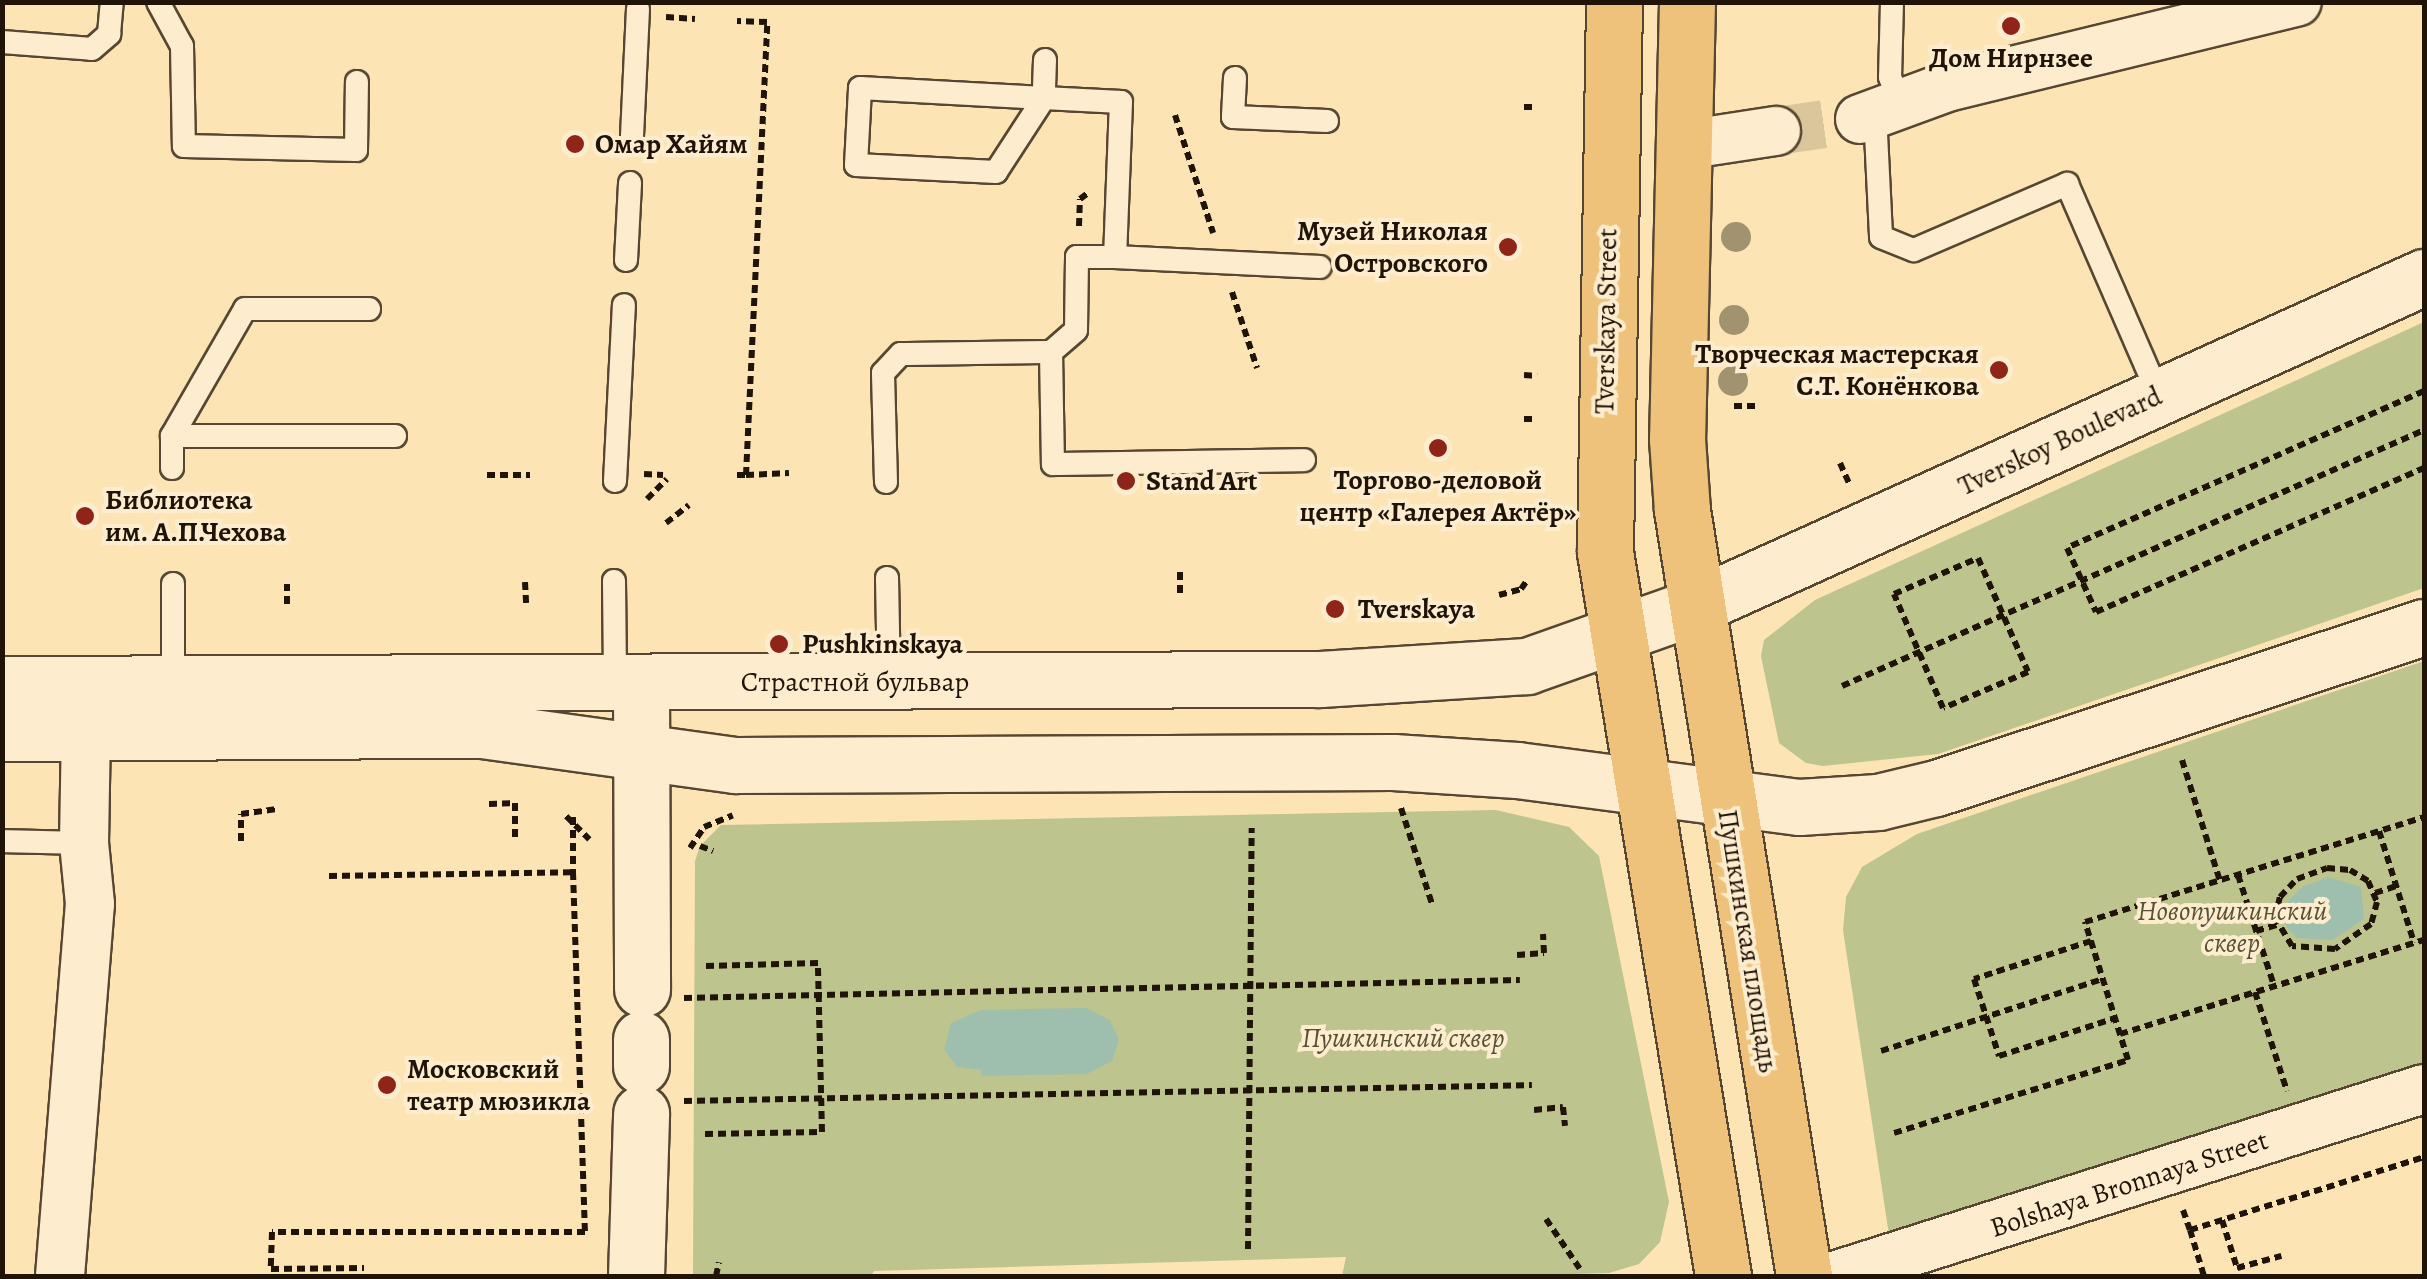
<!DOCTYPE html>
<html>
<head>
<meta charset="utf-8">
<style>
  body { margin:0 }
  #map { position:relative; width:2427px; height:1279px; overflow:hidden; background:#fce4b4; font-family:Alegreya,serif }
  div>[style] { position:absolute }
  .green>* { inset:0; background:#bdc48e }
  .water>* { inset:0; background:#9fbfae }
  .minor-tunnel>* { height:48px; margin-top:-24px; transform-origin:0; background:repeating-linear-gradient(90deg,#dbc59a 0 48px,transparent 0 72px) }
  .path>* { height:6px; margin-top:-3px; transform-origin:0; background:repeating-linear-gradient(90deg,#201307 0 8px,transparent 0 13px) }
  .roads { filter:drop-shadow(2px 0 #574732) drop-shadow(-2px 0 #574732) drop-shadow(0 2px #574732) drop-shadow(0 -2px #574732) }
  .service>* { height:22px; margin:-11px; padding:0 11px; transform-origin:11px; border-radius:11px; background:#fdedce }
  .minor>* { height:48px; margin:-24px; padding:0 24px; transform-origin:24px; border-radius:24px; background:#fdedce }
  .tertiary>* { height:55px; margin:-27.5px; padding:0 27.5px; transform-origin:27.5px; border-radius:27.5px; background:#fdedce }
  .secondary>* { height:55px; margin:-27.5px; padding:0 27.5px; transform-origin:27.5px; border-radius:27.5px; background:#fdedce }
  .primary>* { height:55px; margin:-27.5px; padding:0 27.5px; transform-origin:27.5px; border-radius:27.5px; background:#eec27a }
  .trees>* { width:30px; height:30px; margin:-15px; border-radius:50%; background:#a1936f }
  .dots>* { width:28px; height:28px; translate:-50% -50%; box-sizing:border-box; border:5px solid #fdedce; border-radius:50% }
  span { translate:-50% -50%; white-space:nowrap; text-align:center; line-height:1.15; -webkit-text-stroke:8px #fdedce; paint-order:stroke }
  .poi-label { font-size:28px; color:#201307; font-weight:700 }
  .left { translate:0 -50%; text-align:left }
  .right { translate:-100% -50%; text-align:right }
  .street-label { font-size:28px; color:#201307 }
  .park-label { font-size:28px; color:#575136; font-style:italic }
  .frame { position:absolute; inset:0; border:5px solid #201307; pointer-events:none }
</style>
</head>
<body>
<div id="map">
  <div class="green">
    <i style="clip-path:polygon(2424px 322px,2424px 588px,1938px 754px,1823px 766px,1806px 763px,1779px 743px,1761px 656px,1764px 640px,1815px 600px)"></i>
    <i style="clip-path:polygon(2424px 661px,2424px 1063px,2315px 1099px,2305px 1115px,1889px 1235px,1843px 930px,1846px 897px,1862px 867px,1917px 834px)"></i>
    <i style="clip-path:polygon(1496px 810px,1569px 827px,1599px 856px,1669px 1202px,1660px 1242px,1639px 1264px,1609px 1273px,1508px 1276px,1342px 1276px,1346px 1257px,874px 1271px,871px 1276px,693px 1274px,695px 861px,700px 846px,721px 825px)"></i>
  </div>
  <div class="water">
    <i style="clip-path:polygon(2328px 877px,2361px 887px,2364px 919px,2332px 940px,2297px 938px,2286px 926px,2288px 901px,2302px 887px)"></i>
    <i style="clip-path:polygon(1086px 1008px,1110px 1020px,1119px 1040px,1112px 1061px,1087px 1074px,982px 1076px,981px 1070px,957px 1067px,944px 1049px,951px 1023px,981px 1010px)"></i>
  </div>
  <div class="minor-tunnel">
    <i style="left:1776px;top:131px;width:85px;rotate:-8.1deg"></i>
  </div>
  <div class="path">
    <i style="left:666px;top:17px;width:29px;rotate:4deg"></i>
    <i style="left:1524px;top:107px;width:12px"></i>
    <i style="left:1175px;top:115px;width:124px;rotate:72.1deg"></i>
    <i style="left:1079px;top:226px;width:27px;rotate:-88deg"></i>
    <i style="left:1080px;top:199px;width:10px;rotate:-37deg"></i>
    <i style="left:1232px;top:292px;width:80px;rotate:71.8deg"></i>
    <i style="left:1524px;top:375px;width:13px;rotate:4deg"></i>
    <i style="left:2424px;top:391px;width:390px;rotate:156.3deg"></i>
    <i style="left:2067px;top:548px;width:70px;rotate:65.6deg"></i>
    <i style="left:2096px;top:612px;width:358px;rotate:-23.7deg"></i>
    <i style="left:1734px;top:406px;width:21px"></i>
    <i style="left:1524px;top:419px;width:12px"></i>
    <i style="left:1840px;top:463px;width:22px;rotate:66deg"></i>
    <i style="left:644px;top:474px;width:19px;rotate:3deg"></i>
    <i style="left:487px;top:475px;width:43px"></i>
    <i style="left:737px;top:475px;width:9px"></i>
    <i style="left:746px;top:475px;width:453px;rotate:-87.3deg"></i>
    <i style="left:767px;top:22px;width:30px;rotate:-178deg"></i>
    <i style="left:746px;top:475px;width:43px;rotate:-2.7deg"></i>
    <i style="left:647px;top:499px;width:28px;rotate:-45deg"></i>
    <i style="left:666px;top:523px;width:29px;rotate:-38deg"></i>
    <i style="left:1978px;top:558px;width:124px;rotate:66.3deg"></i>
    <i style="left:2028px;top:672px;width:92px;rotate:157deg"></i>
    <i style="left:1943px;top:708px;width:124px;rotate:-113.3deg"></i>
    <i style="left:1894px;top:594px;width:91px;rotate:-23.2deg"></i>
    <i style="left:1180px;top:572px;width:26px;rotate:90deg"></i>
    <i style="left:525px;top:582px;width:21px;rotate:87deg"></i>
    <i style="left:1499px;top:595px;width:23px;rotate:-15deg"></i>
    <i style="left:1521px;top:589px;width:12px;rotate:-55deg"></i>
    <i style="left:287px;top:604px;width:20px;rotate:-90deg"></i>
    <i style="left:1842px;top:686px;width:636px;rotate:-23.74deg"></i>
    <i style="left:2182px;top:760px;width:127px;rotate:72.6deg"></i>
    <i style="left:489px;top:804px;width:26px;rotate:-2deg"></i>
    <i style="left:515px;top:803px;width:34px;rotate:90deg"></i>
    <i style="left:1401px;top:808px;width:101px;rotate:72.1deg"></i>
    <i style="left:566px;top:816px;width:33px;rotate:45deg"></i>
    <i style="left:573px;top:817px;width:55px;rotate:90deg"></i>
    <i style="left:2379px;top:831px;width:117px;rotate:72.6deg"></i>
    <i style="left:241px;top:841px;width:27px;rotate:-90deg"></i>
    <i style="left:241px;top:814px;width:36px;rotate:-8deg"></i>
    <i style="left:700px;top:846px;width:14px;rotate:21deg"></i>
    <i style="left:690px;top:848px;width:25px;rotate:-56deg"></i>
    <i style="left:704px;top:827px;width:31px;rotate:-22deg"></i>
    <i style="left:2327px;top:868px;width:23px;rotate:5deg"></i>
    <i style="left:2350px;top:870px;width:21px;rotate:31deg"></i>
    <i style="left:2368px;top:881px;width:23px;rotate:67deg"></i>
    <i style="left:2377px;top:902px;width:23px;rotate:105deg"></i>
    <i style="left:2371px;top:924px;width:44px;rotate:145.2deg"></i>
    <i style="left:2335px;top:949px;width:43px;rotate:-176deg"></i>
    <i style="left:2292px;top:946px;width:33px;rotate:-121deg"></i>
    <i style="left:2275px;top:918px;width:22px;rotate:-77deg"></i>
    <i style="left:2280px;top:897px;width:25px;rotate:-47deg"></i>
    <i style="left:2297px;top:879px;width:32px;rotate:-20deg"></i>
    <i style="left:2238px;top:875px;width:117px;rotate:72deg"></i>
    <i style="left:329px;top:876px;width:244px;rotate:-0.9deg"></i>
    <i style="left:573px;top:872px;width:360px;rotate:88.1deg"></i>
    <i style="left:585px;top:1232px;width:313px;rotate:180deg"></i>
    <i style="left:272px;top:1232px;width:37px;rotate:92deg"></i>
    <i style="left:271px;top:1269px;width:93px;rotate:-0.6deg"></i>
    <i style="left:2375px;top:893px;width:22px;rotate:-18deg"></i>
    <i style="left:2256px;top:931px;width:22px;rotate:-16deg"></i>
    <i style="left:2091px;top:941px;width:123px;rotate:162deg"></i>
    <i style="left:1974px;top:979px;width:81px;rotate:72deg"></i>
    <i style="left:1999px;top:1056px;width:122px;rotate:-18.1deg"></i>
    <i style="left:1517px;top:955px;width:27px;rotate:-4deg"></i>
    <i style="left:1544px;top:953px;width:19px;rotate:-93deg"></i>
    <i style="left:2255px;top:992px;width:104px;rotate:72.1deg"></i>
    <i style="left:684px;top:998px;width:836px;rotate:-1.23deg"></i>
    <i style="left:2120px;top:1034px;width:318px;rotate:-17.2deg"></i>
    <i style="left:1881px;top:1051px;width:233px;rotate:-18deg"></i>
    <i style="left:684px;top:1101px;width:848px;rotate:-1.08deg"></i>
    <i style="left:1534px;top:1110px;width:29px;rotate:-6deg"></i>
    <i style="left:1563px;top:1107px;width:19px;rotate:84deg"></i>
    <i style="left:1894px;top:1133px;width:245px;rotate:-17.3deg"></i>
    <i style="left:2128px;top:1060px;width:145px;rotate:-107.3deg"></i>
    <i style="left:2085px;top:922px;width:355px;rotate:-17.2deg"></i>
    <i style="left:705px;top:1134px;width:117px;rotate:-1deg"></i>
    <i style="left:822px;top:1132px;width:169px;rotate:-91.4deg"></i>
    <i style="left:818px;top:963px;width:113px;rotate:178.5deg"></i>
    <i style="left:2183px;top:1210px;width:21px;rotate:71deg"></i>
    <i style="left:2190px;top:1230px;width:245px;rotate:-17.3deg"></i>
    <i style="left:1546px;top:1219px;width:60px;rotate:55.8deg"></i>
    <i style="left:2222px;top:1220px;width:50px;rotate:72.6deg"></i>
    <i style="left:2237px;top:1268px;width:46px;rotate:-15.3deg"></i>
    <i style="left:2190px;top:1230px;width:48px;rotate:73.1deg"></i>
    <i style="left:1248px;top:1249px;width:421px;rotate:-89.5deg"></i>
    <i style="left:716px;top:1276px;width:14px;rotate:-78deg"></i>
  </div>
  <div class="roads">
    <div class="service">
      <i style="left:158px;top:2px;width:50px;rotate:61.4deg"></i>
      <i style="left:182px;top:46px;width:100px;rotate:88.9deg"></i>
      <i style="left:184px;top:146px;width:172px;rotate:1.3deg"></i>
      <i style="left:356px;top:150px;width:68px;rotate:-89.2deg"></i>
      <i style="left:1892px;top:2px;width:75px;rotate:91.5deg"></i>
      <i style="left:1890px;top:77px;width:28px;rotate:69deg"></i>
      <i style="left:2px;top:42px;width:90px;rotate:4.4deg"></i>
      <i style="left:92px;top:49px;width:23px;rotate:-41deg"></i>
      <i style="left:109px;top:34px;width:32px;rotate:-85deg"></i>
      <i style="left:1045px;top:60px;width:38px;rotate:92deg"></i>
      <i style="left:1044px;top:98px;width:88px;rotate:123deg"></i>
      <i style="left:996px;top:172px;width:140px;rotate:-177.1deg"></i>
      <i style="left:856px;top:165px;width:77px;rotate:-87deg"></i>
      <i style="left:860px;top:88px;width:184px;rotate:3.1deg"></i>
      <i style="left:1044px;top:98px;width:77px;rotate:3deg"></i>
      <i style="left:1121px;top:102px;width:155px;rotate:92.2deg"></i>
      <i style="left:1115px;top:257px;width:205px;rotate:2.8deg"></i>
      <i style="left:1235px;top:78px;width:39px;rotate:93deg"></i>
      <i style="left:1233px;top:117px;width:94px;rotate:2.4deg"></i>
      <i style="left:1875px;top:113px;width:124px;rotate:87.2deg"></i>
      <i style="left:1881px;top:237px;width:35px;rotate:22deg"></i>
      <i style="left:1914px;top:250px;width:167px;rotate:-23.3deg"></i>
      <i style="left:2067px;top:184px;width:231px;rotate:66.5deg"></i>
      <i style="left:632px;top:136px;width:127px;rotate:-87.3deg"></i>
      <i style="left:626px;top:260px;width:77px;rotate:-87deg"></i>
      <i style="left:1051px;top:352px;width:33px;rotate:-41deg"></i>
      <i style="left:1076px;top:330px;width:73px;rotate:-89.2deg"></i>
      <i style="left:1077px;top:257px;width:38px"></i>
      <i style="left:172px;top:436px;width:223px"></i>
      <i style="left:172px;top:468px;width:32px;rotate:-90deg"></i>
      <i style="left:172px;top:436px;width:146px;rotate:-60.1deg"></i>
      <i style="left:245px;top:309px;width:124px"></i>
      <i style="left:615px;top:481px;width:176px;rotate:-87.1deg"></i>
      <i style="left:886px;top:482px;width:109px;rotate:-91.6deg"></i>
      <i style="left:883px;top:373px;width:26px;rotate:-47deg"></i>
      <i style="left:901px;top:354px;width:150px;rotate:-0.8deg"></i>
      <i style="left:1051px;top:352px;width:112px;rotate:89deg"></i>
      <i style="left:1053px;top:464px;width:251px;rotate:-0.9deg"></i>
      <i style="left:887px;top:578px;width:104px;rotate:88.9deg"></i>
      <i style="left:614px;top:581px;width:101px;rotate:89.4deg"></i>
      <i style="left:173px;top:584px;width:101px;rotate:90deg"></i>
      <i style="left:2px;top:841px;width:82px;rotate:1.4deg"></i>
    </div>
    <div class="minor">
      <i style="left:1860px;top:119px;width:93px;rotate:-20.2deg"></i>
      <i style="left:1947px;top:87px;width:360px;rotate:-13.7deg"></i>
      <i style="left:1684px;top:145px;width:93px;rotate:-8.7deg"></i>
      <i style="left:60px;top:1276px;width:373px;rotate:-85.4deg"></i>
      <i style="left:90px;top:904px;width:61px;rotate:-95.6deg"></i>
      <i style="left:84px;top:843px;width:112px;rotate:-89deg"></i>
      <i style="left:1834px;top:1276px;width:619px;rotate:-17.59deg"></i>
    </div>
    <div class="tertiary">
      <i style="left:641px;top:684px;width:305px;rotate:89.8deg"></i>
      <i style="left:641px;top:1066px;width:27px;rotate:-90deg"></i>
      <i style="left:636px;top:1276px;width:163px;rotate:-88.2deg"></i>
    </div>
    <div class="secondary">
      <i style="left:2px;top:684px;width:1318px;rotate:-0.22deg"></i>
      <i style="left:1320px;top:679px;width:207px;rotate:-3.6deg"></i>
      <i style="left:1527px;top:666px;width:179px;rotate:-19.5deg"></i>
      <i style="left:1696px;top:606px;width:799px;rotate:-24.32deg"></i>
      <i style="left:2px;top:733px;width:480px;rotate:-0.4deg"></i>
      <i style="left:482px;top:730px;width:255px;rotate:7.9deg"></i>
      <i style="left:735px;top:765px;width:658px;rotate:-0.26deg"></i>
      <i style="left:1393px;top:762px;width:124px;rotate:3.7deg"></i>
      <i style="left:1517px;top:770px;width:284px;rotate:7.5deg"></i>
      <i style="left:1799px;top:807px;width:79px;rotate:-3.6deg"></i>
      <i style="left:1878px;top:802px;width:60px;rotate:-13.6deg"></i>
      <i style="left:1936px;top:788px;width:514px;rotate:-18.26deg"></i>
    </div>
    <div class="primary">
      <i style="left:1614px;top:2px;width:550px;rotate:90.94deg"></i>
      <i style="left:1605px;top:552px;width:734px;rotate:80.74deg"></i>
      <i style="left:1687px;top:2px;width:437px;rotate:91.3deg"></i>
      <i style="left:1677px;top:439px;width:71px;rotate:86deg"></i>
      <i style="left:1682px;top:510px;width:776px;rotate:80.95deg"></i>
    </div>
  </div>
  <div class="trees">
    <i style="left:1736px;top:237px"></i>
    <i style="left:1734px;top:320px"></i>
    <i style="left:1733px;top:381px"></i>
  </div>
  <div class="dots">
    <i style="left:2011px;top:26px;background:#8f2418"></i>
    <i style="left:575px;top:144px;background:#8f2418"></i>
    <i style="left:1508px;top:247px;background:#8f2418"></i>
    <i style="left:1999px;top:370px;background:#8f2418"></i>
    <i style="left:1438px;top:448px;background:#8f2418"></i>
    <i style="left:1126px;top:481px;background:#8f2418"></i>
    <i style="left:85px;top:516px;background:#8f2418"></i>
    <i style="left:1335px;top:609px;background:#8f2418"></i>
    <i style="left:779px;top:644px;background:#8f2418"></i>
    <i style="left:387px;top:1085px;background:#8f2418"></i>
  </div>
  <div class="poi-label">
    <span style="left:2011px;top:58px">Дом Нирнзее</span>
    <span class="left" style="left:595px;top:144px">Омар Хайям</span>
    <span class="right" style="left:1488px;top:247px">Музей Николая<br>Островского</span>
    <span class="right" style="left:1979px;top:370px">Творческая мастерская<br>С.Т. Конёнкова</span>
    <span style="left:1438px;top:496px">Торгово-деловой<br>центр «Галерея Актёр»</span>
    <span class="left" style="left:1146px;top:481px">Stand Art</span>
    <span class="left" style="left:105px;top:516px">Библиотека<br>им. А.П.Чехова</span>
    <span class="left" style="left:1358px;top:609px">Tverskaya</span>
    <span class="left" style="left:802px;top:644px">Pushkinskaya</span>
    <span class="left" style="left:407px;top:1085px">Московский<br>театр мюзикла</span>
  </div>
  <div class="street-label">
    <span style="left:1606px;top:321px;rotate:-89deg">Tverskaya Street</span>
    <span style="left:2060px;top:441px;rotate:-25deg">Tverskoy Boulevard</span>
    <span style="left:855px;top:682px">Страстной бульвар</span>
    <span style="left:1748px;top:941px;rotate:81deg">Пушкинская площадь</span>
    <span style="left:2129px;top:1184px;rotate:-18deg">Bolshaya Bronnaya Street</span>
  </div>
  <div class="park-label">
    <span style="left:2232px;top:927px">Новопушкинский<br>сквер</span>
    <span style="left:1403px;top:1038px">Пушкинский сквер</span>
  </div>
  <div class="frame"></div>
</div>
</body>
</html>
